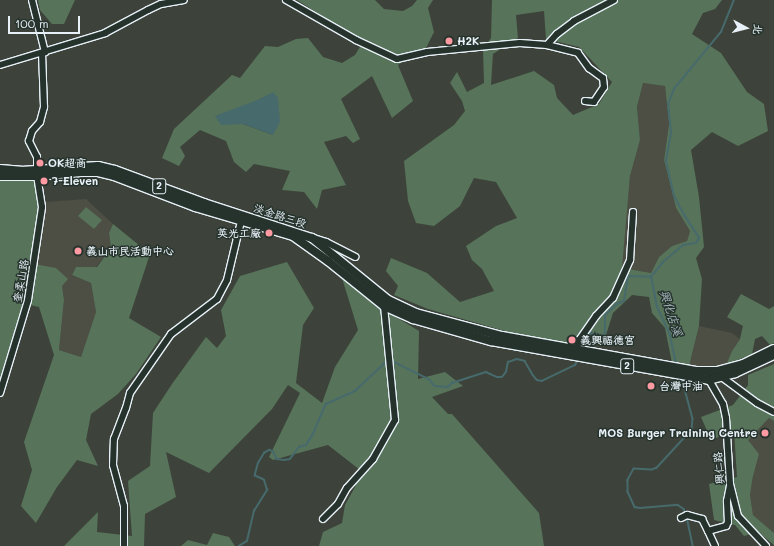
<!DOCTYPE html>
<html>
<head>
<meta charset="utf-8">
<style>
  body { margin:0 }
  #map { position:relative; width:774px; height:546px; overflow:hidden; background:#3d433a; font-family:Mali,"LXGW WenKai TC",sans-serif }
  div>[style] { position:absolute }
  .built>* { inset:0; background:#4d4e44 }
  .green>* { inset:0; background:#57735a }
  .water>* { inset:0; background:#476a6d }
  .stream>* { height:1.5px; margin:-0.75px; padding:0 0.75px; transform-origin:0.75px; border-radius:0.75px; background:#476a6d }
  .roads { filter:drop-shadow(1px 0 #e8f1f8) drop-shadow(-1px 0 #e8f1f8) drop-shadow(0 1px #e8f1f8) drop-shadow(0 -1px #e8f1f8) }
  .minor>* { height:6px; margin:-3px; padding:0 3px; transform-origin:3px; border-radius:3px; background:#26332d }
  .major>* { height:8px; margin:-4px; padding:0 4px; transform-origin:4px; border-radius:4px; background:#26332d }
  .dots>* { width:11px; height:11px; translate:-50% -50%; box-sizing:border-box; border:2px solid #26332d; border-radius:50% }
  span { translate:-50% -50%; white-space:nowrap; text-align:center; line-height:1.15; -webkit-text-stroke:3px #26332d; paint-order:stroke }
  .shield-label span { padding:1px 3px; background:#26332d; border:1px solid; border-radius:3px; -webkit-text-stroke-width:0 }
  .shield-label { font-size:10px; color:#e8f1f8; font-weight:700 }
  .poi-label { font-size:11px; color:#e8f1f8; font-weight:700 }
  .left { translate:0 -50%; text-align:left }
  .right { translate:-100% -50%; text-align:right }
  .street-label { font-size:11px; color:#e8f1f8 }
  .water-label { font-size:12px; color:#a8bbc0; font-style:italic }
  .north { position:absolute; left:726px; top:8px; width:40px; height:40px; -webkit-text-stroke:3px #26332d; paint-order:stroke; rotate:97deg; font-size:11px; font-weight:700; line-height:16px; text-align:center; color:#e8f1f8 }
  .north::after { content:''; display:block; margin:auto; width:14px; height:18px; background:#e8f1f8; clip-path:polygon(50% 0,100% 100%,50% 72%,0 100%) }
  .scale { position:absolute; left:8px; top:16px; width:72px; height:18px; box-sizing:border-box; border:2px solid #e8f1f8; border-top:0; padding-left:5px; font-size:12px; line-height:14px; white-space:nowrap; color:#e8f1f8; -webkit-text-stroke:3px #26332d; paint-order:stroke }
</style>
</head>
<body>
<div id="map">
  <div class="built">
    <i style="clip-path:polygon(643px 83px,665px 86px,669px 124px,664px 160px,676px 208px,690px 231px,687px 241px,672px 246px,659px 257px,651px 273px,621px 269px,630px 176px,640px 140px,637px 107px)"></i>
    <i style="clip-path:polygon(86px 199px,113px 224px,109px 233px,111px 248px,96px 267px,76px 267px,72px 275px,91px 283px,96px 312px,81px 357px,59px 350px,64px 300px,62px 286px,34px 265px,41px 205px,45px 202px)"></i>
    <i style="clip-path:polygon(699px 326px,732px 333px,740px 339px,732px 351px,726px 365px,717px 368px,705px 369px,689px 366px)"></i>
    <i style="clip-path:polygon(769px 418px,774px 421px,774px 533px,753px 515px,750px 495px,753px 476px,747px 440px)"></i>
  </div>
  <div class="green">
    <i style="clip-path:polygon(38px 0,75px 0,64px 24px,52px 24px,40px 10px)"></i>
    <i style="clip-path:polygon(evenodd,297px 0,375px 0,384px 9px,403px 11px,412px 6px,417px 0,433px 0,428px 8px,434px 32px,426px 48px,413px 53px,398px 65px,413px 101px,392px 118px,372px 76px,341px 99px,360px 139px,353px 143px,346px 136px,324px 142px,346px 185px,322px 190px,317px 209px,304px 192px,282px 190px,290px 171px,254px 164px,246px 172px,234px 162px,226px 141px,200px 130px,180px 147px,185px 156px,179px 166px,162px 158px,174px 129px,232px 75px,240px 78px,265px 46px,278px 47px,296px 39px,308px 38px,323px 57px,342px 63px,355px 55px,363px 42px,297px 0,273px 93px,273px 135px,243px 124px,260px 99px,273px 93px)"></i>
    <i style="clip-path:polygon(evenodd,492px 0,722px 0,715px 9px,703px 13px,692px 34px,721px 53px,747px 92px,764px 104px,768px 131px,738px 146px,712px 132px,691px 150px,699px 197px,704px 247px,696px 258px,702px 279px,699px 326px,689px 366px,672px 363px,665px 328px,652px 313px,649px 297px,632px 295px,613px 313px,606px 335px,588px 332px,585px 348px,508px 332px,428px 309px,394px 295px,398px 286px,386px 271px,391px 258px,427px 273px,460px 302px,494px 291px,482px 269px,472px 260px,466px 246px,496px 226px,517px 218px,496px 182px,474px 178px,460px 206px,434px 226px,416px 223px,408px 201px,404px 161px,454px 125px,465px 111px,462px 101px,450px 83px,457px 72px,467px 92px,484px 83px,483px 50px,491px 38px,492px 0,544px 11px,546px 39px,579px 47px,612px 82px,599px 104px,573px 115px,557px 98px,554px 85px,534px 71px,491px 85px,493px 54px,518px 38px,516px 15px,544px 11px,492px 0,643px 83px,665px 86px,669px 124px,664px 160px,676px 208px,690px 231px,687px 241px,672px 246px,659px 257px,651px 273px,622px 268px,630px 176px,640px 140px,637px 107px,643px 83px)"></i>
    <i style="clip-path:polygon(0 178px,34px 179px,41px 205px,34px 264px,56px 268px,68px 279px,62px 286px,64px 300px,59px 350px,81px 357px,96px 312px,91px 283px,72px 275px,76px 267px,97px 267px,111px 248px,109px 233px,113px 224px,150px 254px,129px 318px,161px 337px,136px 374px,118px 394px,91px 414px,86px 440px,98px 466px,77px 460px,57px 487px,36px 523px,21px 506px,32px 470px,24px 442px,54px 355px,39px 307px,26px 304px,0 385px)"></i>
    <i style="clip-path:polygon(86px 207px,102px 220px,94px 229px,78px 216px)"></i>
    <i style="clip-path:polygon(287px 262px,314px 308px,303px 325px,296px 383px,322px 403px,335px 367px,358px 330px,342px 278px,381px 308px,419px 331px,418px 379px,445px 372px,463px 386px,432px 397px,448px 414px,452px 414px,539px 513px,544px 546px,319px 546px,323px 532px,342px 523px,345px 505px,355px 487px,360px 470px,328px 445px,273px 460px,269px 457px,300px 393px,288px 385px,272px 409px,209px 473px,166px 452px,176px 497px,145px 514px,144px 546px,64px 546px,98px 512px,97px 532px,132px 536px,128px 481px,150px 466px,153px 413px,172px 384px,206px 337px,217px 348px,226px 336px,221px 310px,240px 276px)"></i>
    <i style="clip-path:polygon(741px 294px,769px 309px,774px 306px,774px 343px,770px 345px,762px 336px,755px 339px,752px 354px,726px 365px,732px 351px,740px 339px,743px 326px,727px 317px)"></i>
    <i style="clip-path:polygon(774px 364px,774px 421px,769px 418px,748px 440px,759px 454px,753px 476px,750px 495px,753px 515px,774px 533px,774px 545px,758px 532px,744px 536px,735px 525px,714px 520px,709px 484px,737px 477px,734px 431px,711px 440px,701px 417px,733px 405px,748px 385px,748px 375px)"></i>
    <i style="clip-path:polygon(213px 533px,229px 537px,235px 546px,181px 546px,188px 540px,207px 545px)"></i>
  </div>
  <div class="water">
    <i style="clip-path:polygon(273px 92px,278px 98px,280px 122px,273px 135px,243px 124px,221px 125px,215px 116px,260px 99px)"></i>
  </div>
  <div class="stream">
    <i style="left:585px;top:349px;width:17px;rotate:-73deg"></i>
    <i style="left:590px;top:333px;width:13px;rotate:13deg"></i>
    <i style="left:603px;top:336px;width:4px;rotate:-56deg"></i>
    <i style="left:605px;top:333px;width:18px;rotate:-90deg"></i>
    <i style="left:605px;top:315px;width:16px;rotate:-43deg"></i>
    <i style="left:617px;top:304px;width:8px;rotate:-23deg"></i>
    <i style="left:624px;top:301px;width:25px;rotate:-81deg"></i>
    <i style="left:628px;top:276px;width:23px;rotate:2deg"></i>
    <i style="left:391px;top:363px;width:3px;rotate:-18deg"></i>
    <i style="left:394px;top:362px;width:39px;rotate:26deg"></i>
    <i style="left:429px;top:379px;width:9px;rotate:49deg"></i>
    <i style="left:435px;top:386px;width:13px;rotate:4deg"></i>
    <i style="left:448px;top:387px;width:6px;rotate:-45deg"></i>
    <i style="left:452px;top:383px;width:36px;rotate:-18deg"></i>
    <i style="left:486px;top:372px;width:12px;rotate:24deg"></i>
    <i style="left:497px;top:377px;width:5px"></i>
    <i style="left:502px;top:377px;width:6px;rotate:-51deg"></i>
    <i style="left:506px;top:372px;width:10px;rotate:-79deg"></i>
    <i style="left:508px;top:362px;width:9px;rotate:-18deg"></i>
    <i style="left:517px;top:359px;width:8px;rotate:14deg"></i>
    <i style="left:525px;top:361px;width:16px;rotate:60deg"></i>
    <i style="left:533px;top:375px;width:6px;rotate:51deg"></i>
    <i style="left:537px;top:380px;width:5px;rotate:11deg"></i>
    <i style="left:542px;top:381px;width:37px;rotate:-26deg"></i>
    <i style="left:575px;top:365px;width:6px;rotate:-59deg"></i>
    <i style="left:676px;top:364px;width:30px;rotate:-102deg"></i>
    <i style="left:670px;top:335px;width:31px;rotate:-115deg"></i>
    <i style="left:657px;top:307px;width:31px;rotate:-101deg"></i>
    <i style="left:651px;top:277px;width:19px;rotate:-51deg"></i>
    <i style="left:663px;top:262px;width:26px;rotate:-40deg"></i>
    <i style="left:683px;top:245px;width:13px;rotate:-9deg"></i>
    <i style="left:696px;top:243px;width:6px;rotate:-59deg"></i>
    <i style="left:699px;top:238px;width:27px;rotate:-123deg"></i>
    <i style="left:684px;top:215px;width:21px;rotate:-118deg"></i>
    <i style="left:674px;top:196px;width:36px;rotate:-103deg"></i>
    <i style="left:666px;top:161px;width:29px;rotate:-80deg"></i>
    <i style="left:671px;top:132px;width:28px;rotate:-96deg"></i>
    <i style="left:668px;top:104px;width:16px;rotate:-68deg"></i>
    <i style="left:674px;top:89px;width:74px;rotate:-50.5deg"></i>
    <i style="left:721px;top:32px;width:35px;rotate:-68deg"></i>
    <i style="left:682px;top:378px;width:42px;rotate:75deg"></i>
    <i style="left:693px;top:419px;width:11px;rotate:95deg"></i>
    <i style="left:692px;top:430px;width:52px;rotate:132.6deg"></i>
    <i style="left:657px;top:468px;width:5px;rotate:158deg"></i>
    <i style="left:652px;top:470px;width:18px;rotate:-177deg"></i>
    <i style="left:634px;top:469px;width:13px;rotate:119deg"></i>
    <i style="left:628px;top:480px;width:12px;rotate:90deg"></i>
    <i style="left:628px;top:492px;width:17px;rotate:65deg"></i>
    <i style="left:635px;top:507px;width:5px;rotate:11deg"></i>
    <i style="left:640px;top:508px;width:38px;rotate:-5deg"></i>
    <i style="left:678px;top:505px;width:7px;rotate:34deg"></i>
    <i style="left:684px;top:509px;width:4px;rotate:76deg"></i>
    <i style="left:687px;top:517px;width:30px;rotate:78deg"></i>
    <i style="left:239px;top:546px;width:9px;rotate:-32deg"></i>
    <i style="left:247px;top:541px;width:31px;rotate:-77deg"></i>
    <i style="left:254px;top:511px;width:25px;rotate:-58deg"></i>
    <i style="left:267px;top:490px;width:10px;rotate:-107deg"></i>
    <i style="left:264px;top:480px;width:10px;rotate:-156deg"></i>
    <i style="left:255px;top:476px;width:2px;rotate:-90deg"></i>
    <i style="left:255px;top:474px;width:11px;rotate:-75deg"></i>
    <i style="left:258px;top:463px;width:12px;rotate:-59deg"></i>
    <i style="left:264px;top:453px;width:6px;rotate:-31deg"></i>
    <i style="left:269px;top:450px;width:4px;rotate:14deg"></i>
    <i style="left:273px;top:451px;width:9px;rotate:63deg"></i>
    <i style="left:277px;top:459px;width:7px;rotate:8deg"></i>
    <i style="left:284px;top:460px;width:6px;rotate:-9deg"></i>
    <i style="left:290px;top:459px;width:15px;rotate:-53deg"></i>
    <i style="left:299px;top:447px;width:7px;rotate:-16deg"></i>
    <i style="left:306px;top:445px;width:13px;rotate:-58deg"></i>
    <i style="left:313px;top:434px;width:33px;rotate:-67deg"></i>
    <i style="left:326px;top:404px;width:32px;rotate:-24deg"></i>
    <i style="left:355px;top:391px;width:40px;rotate:-43deg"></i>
    <i style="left:384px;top:364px;width:3px;rotate:-18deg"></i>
  </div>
  <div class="roads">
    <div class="minor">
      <i style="left:32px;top:0;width:54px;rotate:76deg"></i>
      <i style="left:286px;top:0;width:81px;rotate:29.7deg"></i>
      <i style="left:356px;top:40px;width:45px;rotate:24.9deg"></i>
      <i style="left:397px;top:59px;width:31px;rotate:-13deg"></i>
      <i style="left:427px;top:52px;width:93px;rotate:-5.5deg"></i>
      <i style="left:520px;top:43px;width:27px;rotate:4deg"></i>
      <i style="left:547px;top:45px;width:15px;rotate:-48deg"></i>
      <i style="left:557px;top:34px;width:21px;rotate:-37deg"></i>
      <i style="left:574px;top:21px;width:45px;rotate:-27.7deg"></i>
      <i style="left:547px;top:45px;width:32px;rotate:14deg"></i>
      <i style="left:578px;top:53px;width:19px;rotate:54deg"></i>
      <i style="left:589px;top:68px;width:17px;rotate:36deg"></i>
      <i style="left:603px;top:78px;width:9px;rotate:84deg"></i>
      <i style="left:604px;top:87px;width:18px;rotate:124deg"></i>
      <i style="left:594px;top:102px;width:9px;rotate:-174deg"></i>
      <i style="left:0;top:65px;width:110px;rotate:-16.9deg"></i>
      <i style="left:105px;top:33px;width:49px;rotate:-28.1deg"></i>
      <i style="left:148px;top:10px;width:14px;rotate:-25deg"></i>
      <i style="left:161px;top:4px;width:23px;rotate:-10deg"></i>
      <i style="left:314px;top:238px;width:13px;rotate:18deg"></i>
      <i style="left:326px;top:242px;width:33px;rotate:27deg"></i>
      <i style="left:575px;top:353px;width:15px;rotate:-70deg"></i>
      <i style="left:580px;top:339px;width:28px;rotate:-55deg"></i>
      <i style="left:596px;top:316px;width:25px;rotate:-47deg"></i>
      <i style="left:613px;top:298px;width:42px;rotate:-65.9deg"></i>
      <i style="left:630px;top:260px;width:48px;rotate:-86.4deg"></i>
      <i style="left:709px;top:372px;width:8px;rotate:90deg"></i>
      <i style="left:709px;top:380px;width:28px;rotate:60deg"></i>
      <i style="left:723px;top:404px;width:14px;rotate:78deg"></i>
      <i style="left:726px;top:418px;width:66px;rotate:86.5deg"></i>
      <i style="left:730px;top:484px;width:33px;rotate:76deg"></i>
      <i style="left:738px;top:516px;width:41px;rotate:47deg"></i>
      <i style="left:719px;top:375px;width:47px;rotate:36.4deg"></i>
      <i style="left:757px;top:403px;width:19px;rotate:28deg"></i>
      <i style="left:0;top:393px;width:97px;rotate:-73.2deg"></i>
      <i style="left:28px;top:300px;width:94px;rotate:-81.4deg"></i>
      <i style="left:42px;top:207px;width:31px;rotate:-99deg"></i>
      <i style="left:37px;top:176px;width:19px;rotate:-90deg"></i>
      <i style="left:37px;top:157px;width:18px;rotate:-117deg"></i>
      <i style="left:29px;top:141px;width:10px;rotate:-73deg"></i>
      <i style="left:32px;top:131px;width:12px;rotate:-48deg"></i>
      <i style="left:40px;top:122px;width:16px;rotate:-75deg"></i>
      <i style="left:44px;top:107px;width:54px;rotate:-92.1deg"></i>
      <i style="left:681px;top:518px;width:7px;rotate:-27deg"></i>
      <i style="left:687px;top:515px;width:16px;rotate:15deg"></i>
      <i style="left:702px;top:519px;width:13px;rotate:63deg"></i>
      <i style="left:323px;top:519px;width:21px;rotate:-45deg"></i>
      <i style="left:338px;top:504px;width:18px;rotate:-61deg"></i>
      <i style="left:347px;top:488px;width:39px;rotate:-48deg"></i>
      <i style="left:373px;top:459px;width:45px;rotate:-60.6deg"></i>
      <i style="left:395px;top:420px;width:115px;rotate:-95.5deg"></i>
      <i style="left:384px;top:306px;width:4px;rotate:-56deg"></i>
      <i style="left:124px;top:546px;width:40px;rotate:-90deg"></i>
      <i style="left:124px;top:506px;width:42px;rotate:-105deg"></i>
      <i style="left:113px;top:465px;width:26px;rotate:-88deg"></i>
      <i style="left:114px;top:439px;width:33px;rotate:-69deg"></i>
      <i style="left:126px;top:408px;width:16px;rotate:-75deg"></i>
      <i style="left:130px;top:393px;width:72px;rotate:-55.2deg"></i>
      <i style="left:171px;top:334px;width:58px;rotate:-37.3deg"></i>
      <i style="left:217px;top:299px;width:21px;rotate:-62deg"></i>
      <i style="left:227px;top:280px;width:65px;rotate:-76.6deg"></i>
      <i style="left:715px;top:546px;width:17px;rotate:-115deg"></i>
      <i style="left:708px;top:531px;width:19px;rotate:-16deg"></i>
      <i style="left:726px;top:526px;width:4px;rotate:-63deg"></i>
      <i style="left:728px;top:522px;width:21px;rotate:-93deg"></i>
      <i style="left:727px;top:501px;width:15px;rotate:-79deg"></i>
    </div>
    <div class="major">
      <i style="left:0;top:169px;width:21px;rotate:5deg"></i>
      <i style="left:21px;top:171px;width:77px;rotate:-3.7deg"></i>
      <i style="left:98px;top:166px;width:17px;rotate:13deg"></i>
      <i style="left:115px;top:170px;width:95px;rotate:20.3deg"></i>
      <i style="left:204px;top:203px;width:114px;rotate:18deg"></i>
      <i style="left:312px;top:238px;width:98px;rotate:39.2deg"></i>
      <i style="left:388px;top:300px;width:31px;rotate:25deg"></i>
      <i style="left:416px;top:313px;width:89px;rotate:15deg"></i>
      <i style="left:502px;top:336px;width:197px;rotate:10.2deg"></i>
      <i style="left:696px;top:371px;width:21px"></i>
      <i style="left:717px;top:371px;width:27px;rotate:-15deg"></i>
      <i style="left:743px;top:364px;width:34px;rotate:-26deg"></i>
      <i style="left:0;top:176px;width:37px"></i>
      <i style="left:37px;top:176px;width:44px;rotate:-5.2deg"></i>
      <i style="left:81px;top:172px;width:17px"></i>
      <i style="left:98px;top:172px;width:16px;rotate:14deg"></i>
      <i style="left:114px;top:176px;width:87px;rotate:20.9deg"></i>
      <i style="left:195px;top:207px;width:102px;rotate:16.5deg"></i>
      <i style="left:293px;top:236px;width:43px;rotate:35.5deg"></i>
      <i style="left:328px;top:261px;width:72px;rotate:38.8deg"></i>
      <i style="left:384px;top:306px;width:32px;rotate:24deg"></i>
      <i style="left:413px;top:319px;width:81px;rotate:15.8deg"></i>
      <i style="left:491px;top:341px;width:221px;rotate:10.1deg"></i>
      <i style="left:709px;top:380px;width:27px;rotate:-15deg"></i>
      <i style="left:735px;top:373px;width:43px;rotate:-24.8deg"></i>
    </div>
  </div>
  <div class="dots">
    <i style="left:449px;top:41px;background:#ff9aa2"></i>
    <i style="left:40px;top:163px;background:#ff9aa2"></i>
    <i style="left:44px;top:181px;background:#ff9aa2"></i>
    <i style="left:269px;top:233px;background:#ff9aa2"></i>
    <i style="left:78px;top:251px;background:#ff9aa2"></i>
    <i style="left:572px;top:340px;background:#ff9aa2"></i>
    <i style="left:651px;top:386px;background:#ff9aa2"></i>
    <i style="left:765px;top:433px;background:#ff9aa2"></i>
  </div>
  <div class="shield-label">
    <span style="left:159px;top:186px">2</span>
    <span style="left:627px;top:366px">2</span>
  </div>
  <div class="poi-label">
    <span class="left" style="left:457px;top:41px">H2K</span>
    <span class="left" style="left:48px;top:163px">OK超商</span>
    <span class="left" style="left:52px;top:181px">7-Eleven</span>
    <span class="right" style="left:261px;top:233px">英光工廠</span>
    <span class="left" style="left:86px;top:251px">義山市民活動中心</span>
    <span class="left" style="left:580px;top:340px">義興福德宮</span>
    <span class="left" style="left:659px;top:386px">台灣中油</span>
    <span class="right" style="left:757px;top:433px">MOS Burger Training Centre</span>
  </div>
  <div class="street-label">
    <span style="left:280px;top:216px;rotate:18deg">淡金路三段</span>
    <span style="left:21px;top:281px;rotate:-80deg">奎柔山路</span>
    <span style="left:719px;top:468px;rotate:-95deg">興仁路</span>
  </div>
  <div class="water-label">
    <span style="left:671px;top:313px;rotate:72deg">興化店溪</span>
  </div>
  <div class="north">北</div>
  <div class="scale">100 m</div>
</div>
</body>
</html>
